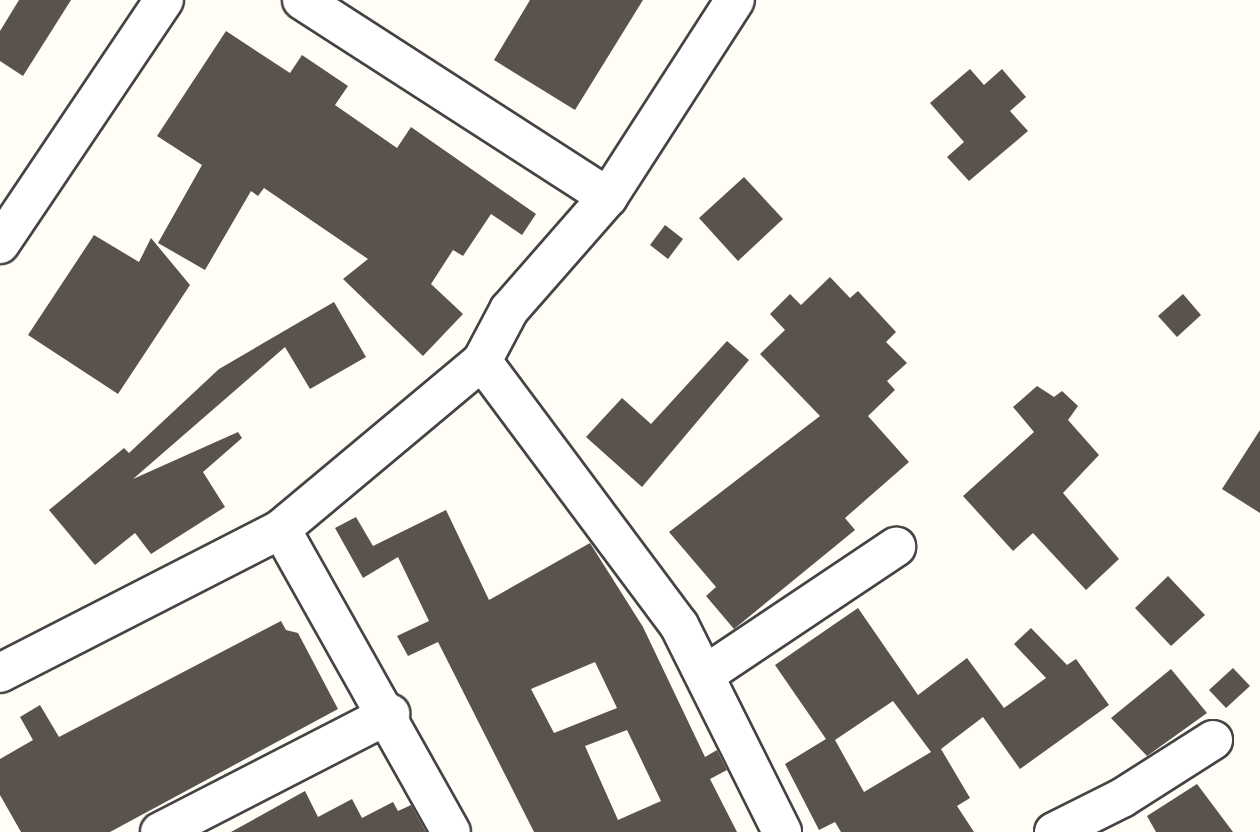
<!DOCTYPE html>
<html>
<head>
<meta charset="utf-8">
<style>
  body { margin:0 }
  #map { position:relative; width:1260px; height:832px; overflow:hidden; background:#fffdf5; font-family:"Noto Serif",serif }
  div>[style] { position:absolute }
  .building>* { inset:0; background:#5a524d }
  .roads { filter:drop-shadow(2px 0 #444) drop-shadow(-2px 0 #444) drop-shadow(0 2px #444) drop-shadow(0 -2px #444) }
  .minor>* { height:38px; margin:-19px; padding:0 19px; transform-origin:19px; border-radius:19px; background:#fff }
  span { translate:-50% -50%; white-space:nowrap; text-align:center; line-height:1.15; -webkit-text-stroke:7px #fff; paint-order:stroke }
</style>
</head>
<body>
<div id="map">
  <div class="building">
    <i style="clip-path:polygon(19px 0,71px 0,23px 76px,0 61px,0 31px)"></i>
    <i style="clip-path:polygon(530px 0,643px 0,575px 110px,494px 60px)"></i>
    <i style="clip-path:polygon(226px 31px,290px 73px,302px 55px,348px 86px,335px 105px,397px 148px,411px 127px,536px 214px,522px 235px,491px 214px,463px 256px,453px 250px,431px 284px,463px 314px,423px 356px,343px 279px,368px 259px,264px 188px,258px 196px,251px 191px,205px 270px,158px 243px,202px 165px,157px 136px)"></i>
    <i style="clip-path:polygon(970px 69px,984px 85px,1002px 69px,1026px 97px,1010px 111px,1028px 131px,969px 181px,947px 157px,964px 142px,930px 103px)"></i>
    <i style="clip-path:polygon(744px 177px,783px 219px,738px 261px,699px 218px)"></i>
    <i style="clip-path:polygon(665px 225px,683px 239px,668px 259px,650px 245px)"></i>
    <i style="clip-path:polygon(94px 235px,139px 262px,151px 238px,190px 285px,118px 394px,28px 335px)"></i>
    <i style="clip-path:polygon(830px 277px,850px 298px,858px 291px,896px 332px,886px 342px,907px 363px,887px 381px,895px 390px,868px 416px,909px 462px,845px 518px,855px 530px,734px 629px,706px 596px,716px 587px,669px 532px,820px 416px,760px 354px,785px 330px,770px 314px,790px 294px,801px 305px)"></i>
    <i style="clip-path:polygon(1183px 294px,1201px 315px,1177px 337px,1158px 316px)"></i>
    <i style="clip-path:polygon(334px 302px,366px 357px,310px 389px,285px 347px,133px 479px,238px 432px,242px 438px,203px 472px,225px 507px,151px 554px,135px 533px,95px 565px,49px 510px,124px 448px,129px 453px,219px 369px)"></i>
    <i style="clip-path:polygon(727px 341px,749px 360px,642px 487px,586px 437px,622px 398px,651px 424px)"></i>
    <i style="clip-path:polygon(1037px 386px,1054px 397px,1062px 391px,1078px 406px,1068px 420px,1099px 455px,1063px 493px,1119px 559px,1086px 590px,1033px 533px,1013px 551px,963px 496px,1034px 432px,1013px 407px)"></i>
    <i style="clip-path:polygon(1260px 430px,1260px 513px,1222px 489px)"></i>
    <i style="clip-path:polygon(evenodd,446px 510px,489px 600px,590px 543px,643px 627px,705px 757px,717px 750px,727px 770px,710px 779px,737px 832px,534px 832px,438px 642px,408px 656px,397px 636px,429px 621px,398px 557px,363px 578px,335px 528px,356px 517px,373px 546px,446px 510px,595px 662px,617px 708px,554px 733px,531px 689px,595px 662px,446px 510px,627px 730px,661px 801px,618px 820px,585px 746px,627px 730px)"></i>
    <i style="clip-path:polygon(1168px 576px,1205px 615px,1171px 646px,1135px 608px)"></i>
    <i style="clip-path:polygon(evenodd,858px 608px,918px 695px,967px 658px,1004px 708px,1046px 678px,1014px 644px,1031px 628px,1067px 665px,1076px 659px,1109px 705px,1020px 769px,983px 717px,941px 749px,970px 798px,957px 806px,974px 832px,841px 832px,835px 822px,819px 830px,785px 764px,826px 739px,775px 665px,858px 608px,893px 701px,931px 752px,864px 792px,835px 740px,893px 701px)"></i>
    <i style="clip-path:polygon(281px 621px,286px 630px,298px 633px,338px 709px,110px 832px,21px 832px,0 795px,0 759px,33px 740px,20px 717px,40px 705px,59px 737px)"></i>
    <i style="clip-path:polygon(1233px 668px,1250px 686px,1226px 708px,1209px 690px)"></i>
    <i style="clip-path:polygon(1171px 669px,1207px 713px,1147px 756px,1111px 718px)"></i>
    <i style="clip-path:polygon(1197px 784px,1233px 832px,1156px 832px,1147px 816px)"></i>
    <i style="clip-path:polygon(305px 791px,318px 817px,352px 799px,362px 818px,393px 802px,398px 811px,411px 805px,426px 832px,231px 832px)"></i>
  </div>
  <div class="roads">
    <div class="minor">
      <i style="left:302px;top:0;width:364px;rotate:32.8deg"></i>
      <i style="left:0;top:244px;width:294px;rotate:-56.1deg"></i>
      <i style="left:482px;top:361px;width:329px;rotate:53.3deg"></i>
      <i style="left:679px;top:625px;width:231px;rotate:63.5deg"></i>
      <i style="left:281px;top:529px;width:347px;rotate:60.7deg"></i>
      <i style="left:0;top:673px;width:316px;rotate:-27.1deg"></i>
      <i style="left:281px;top:529px;width:262px;rotate:-39.9deg"></i>
      <i style="left:482px;top:361px;width:58px;rotate:-62.1deg"></i>
      <i style="left:509px;top:310px;width:150px;rotate:-48.8deg"></i>
      <i style="left:608px;top:197px;width:234px;rotate:-57.2deg"></i>
      <i style="left:706px;top:674px;width:229px;rotate:-33.8deg"></i>
      <i style="left:160px;top:832px;width:259px;rotate:-27.2deg"></i>
      <i style="left:1054px;top:832px;width:76px;rotate:-26.6deg"></i>
      <i style="left:1122px;top:798px;width:108px;rotate:-32.5deg"></i>
    </div>
  </div>
</div>
</body>
</html>
